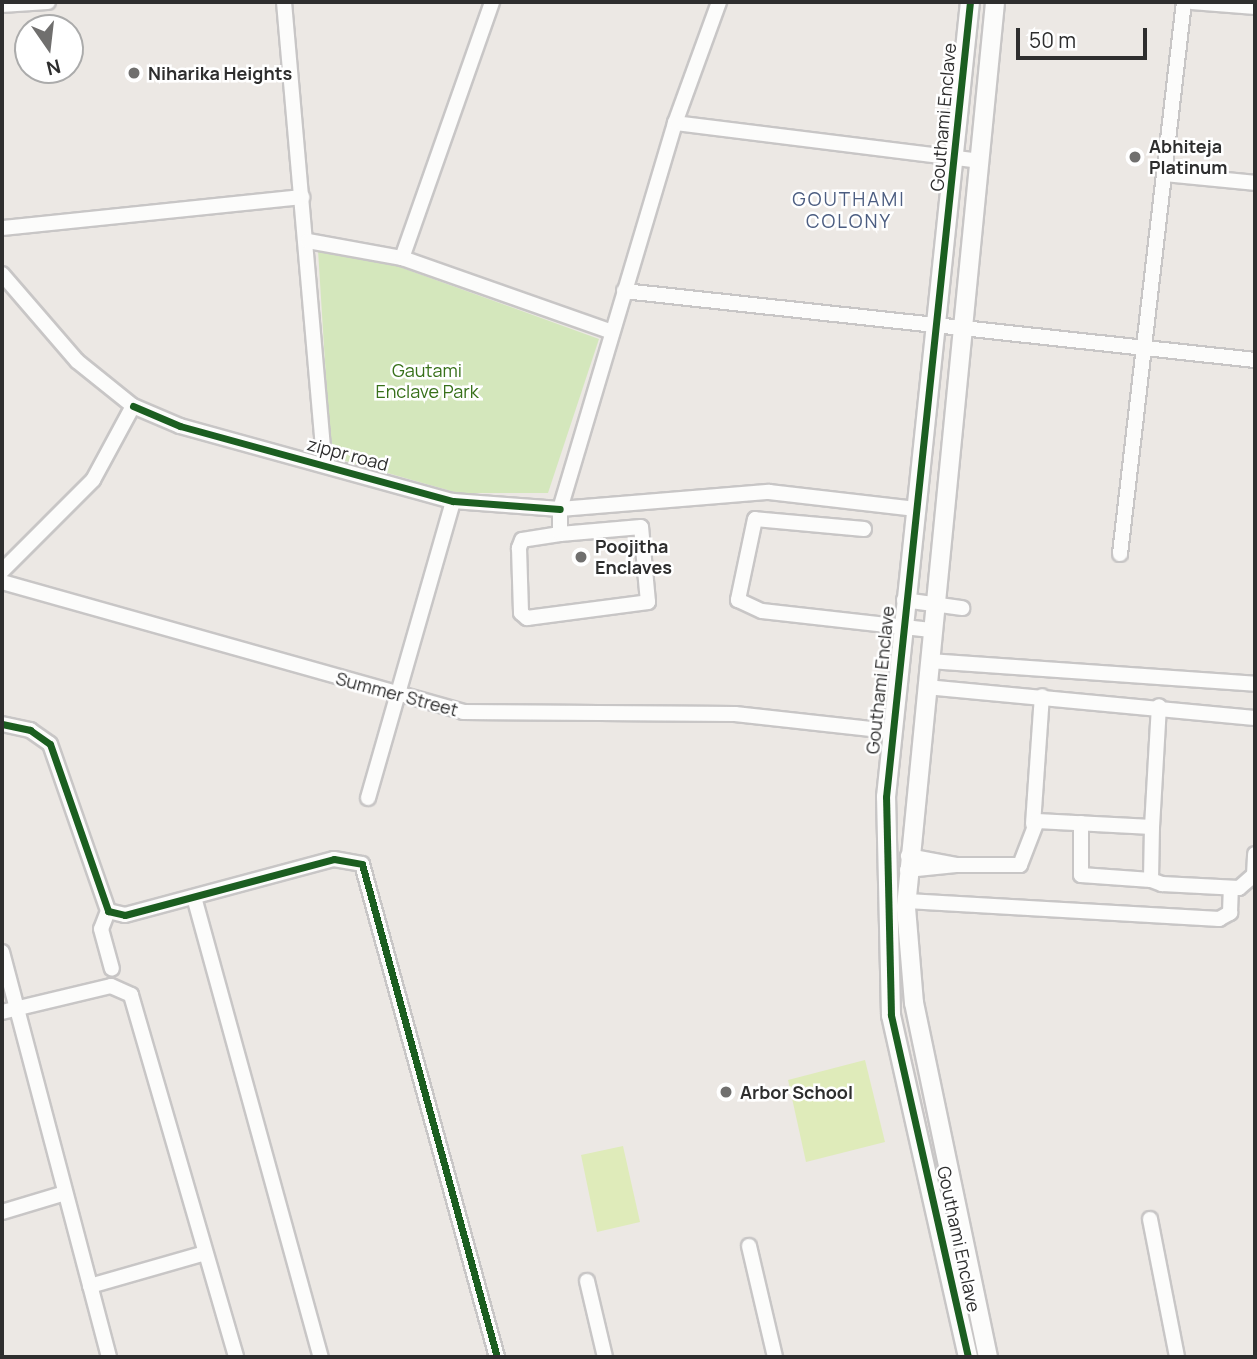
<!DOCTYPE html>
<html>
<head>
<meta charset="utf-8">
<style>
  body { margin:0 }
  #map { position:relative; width:1257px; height:1359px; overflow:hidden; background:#ece8e4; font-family:Manrope,sans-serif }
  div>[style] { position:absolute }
  .green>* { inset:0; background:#d4e7bc }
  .pitch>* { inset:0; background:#dfebba }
  .roads { filter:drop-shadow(2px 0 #c8c6c6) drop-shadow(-2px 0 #c8c6c6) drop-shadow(0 2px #c8c6c6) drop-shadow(0 -2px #c8c6c6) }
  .minor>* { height:14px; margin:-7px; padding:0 7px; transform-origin:7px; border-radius:7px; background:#fcfcfb }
  .tertiary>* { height:18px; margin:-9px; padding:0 9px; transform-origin:9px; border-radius:9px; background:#fcfcfb }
  .cycleway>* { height:7px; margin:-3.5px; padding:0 3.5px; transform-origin:3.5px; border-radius:3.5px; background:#1b5e20 }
  .dots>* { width:19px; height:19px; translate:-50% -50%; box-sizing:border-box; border:4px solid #fff; border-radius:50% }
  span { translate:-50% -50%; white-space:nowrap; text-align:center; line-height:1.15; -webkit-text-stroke:5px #fff; paint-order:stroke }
  .poi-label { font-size:18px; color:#2e2e2e; font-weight:700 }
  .left { translate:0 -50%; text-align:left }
  .street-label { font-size:18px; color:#2e2e2e }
  .park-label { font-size:18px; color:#377019 }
  .neighbourhood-label { font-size:19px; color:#4c5d81; letter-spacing:2px }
  .frame { position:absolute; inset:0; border:4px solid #2e2e2e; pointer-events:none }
  .north { position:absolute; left:14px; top:14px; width:70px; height:70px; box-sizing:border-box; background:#fff; border:2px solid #ababab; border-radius:50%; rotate:166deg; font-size:19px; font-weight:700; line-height:28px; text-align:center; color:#2e2e2e }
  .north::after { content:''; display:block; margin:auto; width:24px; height:32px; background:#706f6e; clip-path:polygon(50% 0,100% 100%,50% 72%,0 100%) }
  .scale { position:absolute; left:1016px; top:28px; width:131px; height:32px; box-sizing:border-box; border:4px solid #2e2e2e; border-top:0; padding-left:9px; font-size:21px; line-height:24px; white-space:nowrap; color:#2e2e2e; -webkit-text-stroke:5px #fff; paint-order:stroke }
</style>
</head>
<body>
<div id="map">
  <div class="green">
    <i style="clip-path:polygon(318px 250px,397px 266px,599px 339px,548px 493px,458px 493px,331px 457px)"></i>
  </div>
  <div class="pitch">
    <i style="clip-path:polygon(865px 1060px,885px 1142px,806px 1162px,788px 1080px)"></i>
    <i style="clip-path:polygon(623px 1146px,640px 1222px,597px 1232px,581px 1155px)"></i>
  </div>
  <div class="roads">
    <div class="minor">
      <i style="left:284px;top:2px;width:462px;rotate:85deg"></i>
      <i style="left:1192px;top:2px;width:63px;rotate:4.5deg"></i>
      <i style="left:2px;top:5px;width:46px;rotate:-3.7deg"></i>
      <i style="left:675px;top:123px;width:307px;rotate:7.1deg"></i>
      <i style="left:1164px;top:174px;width:91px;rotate:5.6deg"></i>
      <i style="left:2px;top:228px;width:302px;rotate:-5.9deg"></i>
      <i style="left:308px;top:241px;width:96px;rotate:10.3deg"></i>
      <i style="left:402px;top:258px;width:223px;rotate:19.4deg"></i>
      <i style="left:402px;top:258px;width:271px;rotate:-70.6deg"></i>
      <i style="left:2px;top:274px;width:115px;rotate:49.2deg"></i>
      <i style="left:77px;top:361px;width:72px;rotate:38.8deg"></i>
      <i style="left:133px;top:406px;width:51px;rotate:23.1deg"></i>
      <i style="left:180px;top:426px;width:283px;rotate:15.4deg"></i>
      <i style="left:453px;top:501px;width:107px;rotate:4.3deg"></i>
      <i style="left:560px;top:509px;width:210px;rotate:-4.7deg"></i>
      <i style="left:769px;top:492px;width:148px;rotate:6.6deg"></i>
      <i style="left:624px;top:291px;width:635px;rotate:6.24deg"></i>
      <i style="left:864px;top:529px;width:109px;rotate:-174.8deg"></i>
      <i style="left:755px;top:519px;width:83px;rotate:101.9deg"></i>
      <i style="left:738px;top:600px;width:26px;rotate:25deg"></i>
      <i style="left:762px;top:611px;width:170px;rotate:6.4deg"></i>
      <i style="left:560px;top:534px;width:38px;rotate:171deg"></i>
      <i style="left:522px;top:540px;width:9px;rotate:111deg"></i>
      <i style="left:519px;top:548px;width:65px;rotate:88.2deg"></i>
      <i style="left:521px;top:613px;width:8px;rotate:40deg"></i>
      <i style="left:527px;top:618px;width:122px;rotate:-7.5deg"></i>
      <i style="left:648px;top:602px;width:75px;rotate:-95.3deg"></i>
      <i style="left:641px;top:527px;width:81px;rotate:175.1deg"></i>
      <i style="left:560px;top:534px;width:25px;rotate:-90deg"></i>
      <i style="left:560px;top:509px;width:403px;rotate:-73.4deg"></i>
      <i style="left:675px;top:123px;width:129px;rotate:-70deg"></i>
      <i style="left:1120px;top:554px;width:556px;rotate:-83.39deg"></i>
      <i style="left:2px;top:571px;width:129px;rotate:-45deg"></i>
      <i style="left:93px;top:480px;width:84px;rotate:-61.6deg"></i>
      <i style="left:2px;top:582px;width:479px;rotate:15.7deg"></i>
      <i style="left:463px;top:712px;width:272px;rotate:0.4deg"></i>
      <i style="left:735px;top:714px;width:155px;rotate:6.3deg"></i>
      <i style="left:904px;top:600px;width:59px;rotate:7.9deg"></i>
      <i style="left:929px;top:661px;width:327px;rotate:4deg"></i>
      <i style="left:926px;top:687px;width:330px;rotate:5.4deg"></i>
      <i style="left:2px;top:724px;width:29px;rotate:12deg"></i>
      <i style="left:30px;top:730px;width:24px;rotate:35deg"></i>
      <i style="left:50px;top:744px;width:177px;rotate:70.8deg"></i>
      <i style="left:108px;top:911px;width:17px;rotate:13deg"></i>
      <i style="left:125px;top:915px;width:216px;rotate:-15deg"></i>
      <i style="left:334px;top:859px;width:28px;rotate:10deg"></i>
      <i style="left:362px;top:864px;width:511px;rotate:74.69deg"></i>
      <i style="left:368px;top:798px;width:309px;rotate:-74deg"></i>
      <i style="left:1081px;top:823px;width:52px;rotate:90deg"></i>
      <i style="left:1081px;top:875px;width:70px;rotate:4.1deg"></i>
      <i style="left:1033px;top:824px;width:128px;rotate:-86deg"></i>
      <i style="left:1152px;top:827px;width:121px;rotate:-86.7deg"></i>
      <i style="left:956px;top:865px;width:64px"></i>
      <i style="left:1020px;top:865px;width:47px;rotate:-68.9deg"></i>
      <i style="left:1037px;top:821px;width:115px;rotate:3deg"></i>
      <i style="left:1152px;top:827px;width:53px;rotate:91.1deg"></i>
      <i style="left:1151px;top:880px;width:12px;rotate:20deg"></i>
      <i style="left:1162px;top:884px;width:77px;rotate:3deg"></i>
      <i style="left:1239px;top:888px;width:20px;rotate:-41deg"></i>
      <i style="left:1254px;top:875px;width:21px;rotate:-87deg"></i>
      <i style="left:907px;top:870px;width:49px;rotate:-5.8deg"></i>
      <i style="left:956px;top:865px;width:49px;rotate:-169.4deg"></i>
      <i style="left:194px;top:897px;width:477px;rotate:74.6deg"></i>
      <i style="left:907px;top:901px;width:313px;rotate:3.3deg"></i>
      <i style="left:1219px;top:919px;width:13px;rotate:-29deg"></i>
      <i style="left:1230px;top:913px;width:24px;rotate:-88deg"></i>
      <i style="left:108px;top:911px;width:19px;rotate:111deg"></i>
      <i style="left:101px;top:929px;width:41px;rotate:74.6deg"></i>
      <i style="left:2px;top:952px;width:419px;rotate:75.2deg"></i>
      <i style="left:2px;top:1012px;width:112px;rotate:-13.4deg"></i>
      <i style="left:111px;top:986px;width:22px;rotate:24deg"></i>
      <i style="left:131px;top:995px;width:377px;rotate:73.8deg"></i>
      <i style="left:2px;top:1212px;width:66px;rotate:-16.8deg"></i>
      <i style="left:1150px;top:1219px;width:141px;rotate:78.9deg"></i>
      <i style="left:749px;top:1246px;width:114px;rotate:76.8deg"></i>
      <i style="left:587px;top:1281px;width:78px;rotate:76.7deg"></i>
      <i style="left:90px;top:1286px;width:120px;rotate:-16deg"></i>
    </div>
    <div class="tertiary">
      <i style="left:968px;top:1357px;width:351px;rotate:-102.7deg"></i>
      <i style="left:891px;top:1015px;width:218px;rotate:-91.3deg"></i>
      <i style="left:886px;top:797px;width:799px;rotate:-83.97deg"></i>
      <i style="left:988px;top:1357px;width:362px;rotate:-101.8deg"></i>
      <i style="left:914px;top:1003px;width:96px;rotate:-94.8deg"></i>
      <i style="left:906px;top:907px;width:909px;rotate:-84.38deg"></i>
    </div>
  </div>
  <div class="cycleway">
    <i style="left:133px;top:406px;width:51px;rotate:23.1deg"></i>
    <i style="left:180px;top:426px;width:283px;rotate:15.4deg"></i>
    <i style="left:453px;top:501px;width:107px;rotate:4.3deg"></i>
    <i style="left:2px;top:724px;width:29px;rotate:12deg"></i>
    <i style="left:30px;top:730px;width:24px;rotate:35deg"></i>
    <i style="left:50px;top:744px;width:177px;rotate:70.8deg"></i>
    <i style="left:108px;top:911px;width:17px;rotate:13deg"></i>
    <i style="left:125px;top:915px;width:216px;rotate:-15deg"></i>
    <i style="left:334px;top:859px;width:28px;rotate:10deg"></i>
    <i style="left:362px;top:864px;width:511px;rotate:74.69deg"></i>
    <i style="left:968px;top:1357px;width:351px;rotate:-102.7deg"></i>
    <i style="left:891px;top:1015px;width:218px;rotate:-91.3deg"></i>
    <i style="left:886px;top:797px;width:799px;rotate:-83.97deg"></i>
  </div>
  <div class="dots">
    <i style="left:134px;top:73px;background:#706f6e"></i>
    <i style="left:1135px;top:157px;background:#706f6e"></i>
    <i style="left:581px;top:557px;background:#706f6e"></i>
    <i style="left:726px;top:1092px;background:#706f6e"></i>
  </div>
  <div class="poi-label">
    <span class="left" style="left:148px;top:73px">Niharika Heights</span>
    <span class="left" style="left:1149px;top:157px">Abhiteja<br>Platinum</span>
    <span class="left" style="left:595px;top:557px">Poojitha<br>Enclaves</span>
    <span class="left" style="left:740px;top:1092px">Arbor School</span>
  </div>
  <div class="street-label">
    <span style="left:943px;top:117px;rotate:-85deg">Gouthami Enclave</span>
    <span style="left:348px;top:454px;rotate:15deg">zippr road</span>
    <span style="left:880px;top:680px;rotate:-84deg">Gouthami Enclave</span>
    <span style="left:397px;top:694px;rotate:15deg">Summer Street</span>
    <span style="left:959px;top:1239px;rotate:78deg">Gouthami Enclave</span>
  </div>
  <div class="park-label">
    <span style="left:427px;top:381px">Gautami<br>Enclave Park</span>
  </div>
  <div class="neighbourhood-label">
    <span style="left:849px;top:211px">GOUTHAMI<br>COLONY</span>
  </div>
  <div class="frame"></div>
  <div class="north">N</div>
  <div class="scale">50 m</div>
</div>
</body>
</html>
